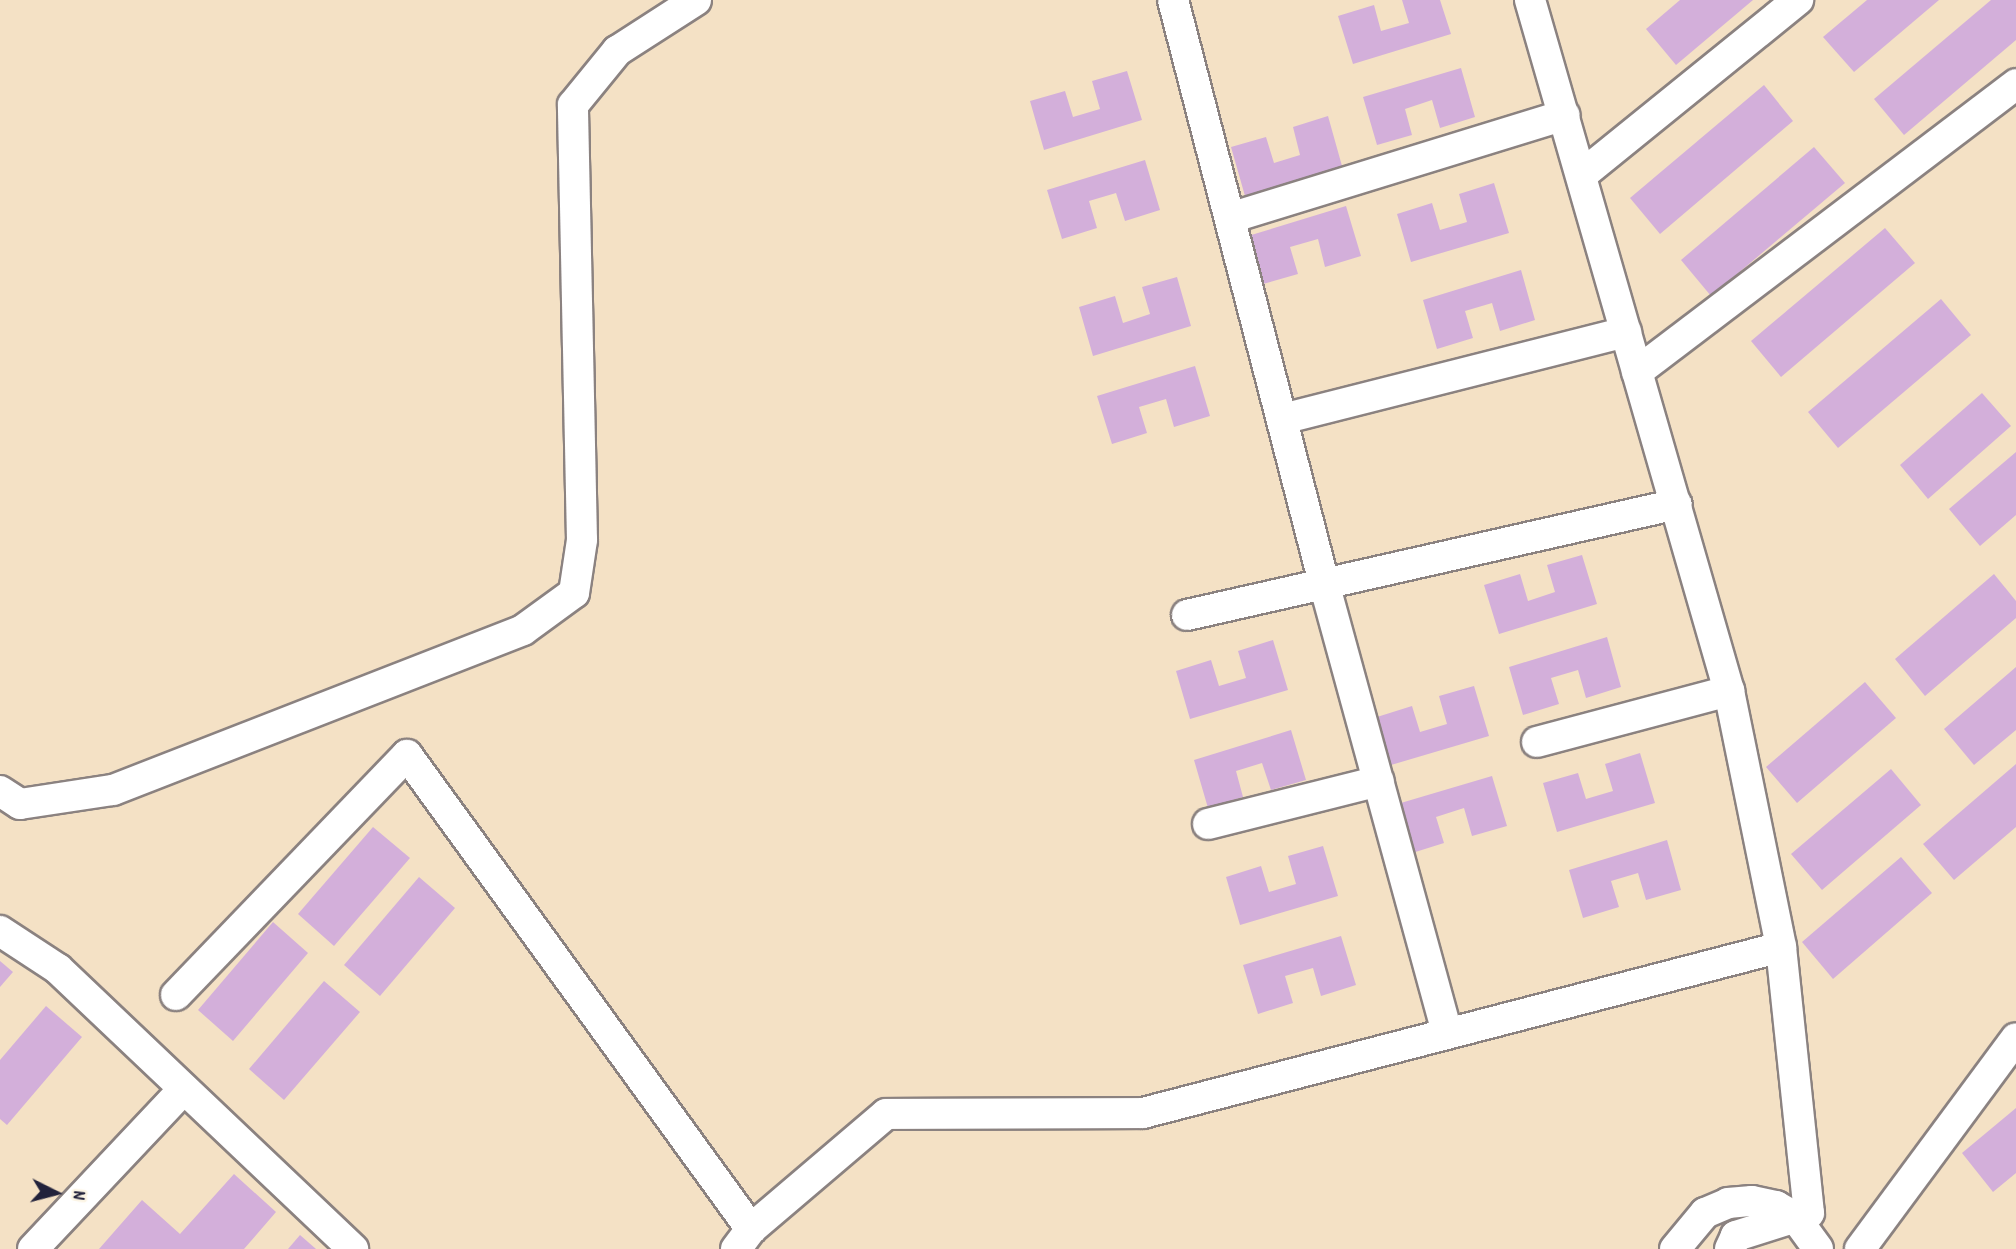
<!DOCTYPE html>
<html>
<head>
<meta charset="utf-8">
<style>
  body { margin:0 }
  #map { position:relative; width:2016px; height:1249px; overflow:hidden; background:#f4e1c5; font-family:Dekko,sans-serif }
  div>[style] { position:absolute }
  .building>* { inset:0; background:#d3afda }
  .roads { filter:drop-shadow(2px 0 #8b8280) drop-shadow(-2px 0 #8b8280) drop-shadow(0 2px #8b8280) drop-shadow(0 -2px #8b8280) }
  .minor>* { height:30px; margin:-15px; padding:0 15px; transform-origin:15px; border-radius:15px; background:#fff }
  span { translate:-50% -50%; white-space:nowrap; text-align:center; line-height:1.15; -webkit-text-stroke:6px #fcf5e5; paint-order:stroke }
  .north { position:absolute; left:21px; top:1158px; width:70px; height:70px; -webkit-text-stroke:5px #fcf5e5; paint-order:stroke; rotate:96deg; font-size:19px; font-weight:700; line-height:28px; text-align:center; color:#22223b }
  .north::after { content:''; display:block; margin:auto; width:24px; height:32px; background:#22223b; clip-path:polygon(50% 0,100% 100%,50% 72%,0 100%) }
</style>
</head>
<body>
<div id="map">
  <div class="building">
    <i style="clip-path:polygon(1402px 0,1440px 0,1451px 34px,1353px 64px,1338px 16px,1374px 5px,1381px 31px,1409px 23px)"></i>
    <i style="clip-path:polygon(1680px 0,1753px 0,1676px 65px,1646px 29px)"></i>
    <i style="clip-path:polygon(1867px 0,1939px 0,1854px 72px,1823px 37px)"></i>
    <i style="clip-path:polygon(1991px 0,2016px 0,2016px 40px,1904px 135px,1874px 99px)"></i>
    <i style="clip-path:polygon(1461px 68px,1475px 117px,1440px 128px,1432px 100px,1405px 109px,1412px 135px,1377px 145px,1363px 97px)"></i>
    <i style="clip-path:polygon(1127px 71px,1142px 120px,1044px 150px,1030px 101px,1065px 91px,1073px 117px,1100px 109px,1092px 81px)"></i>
    <i style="clip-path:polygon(1764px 85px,1793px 121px,1660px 234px,1630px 198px)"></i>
    <i style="clip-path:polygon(1328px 116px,1342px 166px,1245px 196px,1231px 147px,1266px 137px,1274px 163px,1300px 155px,1293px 127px)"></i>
    <i style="clip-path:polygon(1814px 147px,1845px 183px,1711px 296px,1681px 260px)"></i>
    <i style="clip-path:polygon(1145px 160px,1160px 210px,1125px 221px,1116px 193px,1089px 201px,1097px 228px,1062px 239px,1047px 190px)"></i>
    <i style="clip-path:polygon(1494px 183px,1509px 233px,1411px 262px,1397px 214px,1432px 203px,1440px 230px,1467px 222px,1459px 194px)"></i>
    <i style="clip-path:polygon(1346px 206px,1361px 256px,1325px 267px,1318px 239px,1290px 247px,1298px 274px,1263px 284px,1248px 236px)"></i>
    <i style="clip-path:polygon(1885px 228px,1915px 263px,1781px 377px,1751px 341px)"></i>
    <i style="clip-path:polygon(1521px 270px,1535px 320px,1500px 331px,1492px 303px,1465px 311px,1473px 338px,1437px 349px,1423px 300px)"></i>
    <i style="clip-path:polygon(1177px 277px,1191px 326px,1093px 356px,1079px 307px,1115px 296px,1123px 323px,1150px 314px,1142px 287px)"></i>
    <i style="clip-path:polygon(1941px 299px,1971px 335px,1838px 448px,1808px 412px)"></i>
    <i style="clip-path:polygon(1195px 366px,1210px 416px,1174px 427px,1166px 399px,1139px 407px,1147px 433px,1112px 444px,1097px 396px)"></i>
    <i style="clip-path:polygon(1982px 393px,2011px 426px,1928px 499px,1900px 465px)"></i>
    <i style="clip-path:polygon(2016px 452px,2016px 515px,1980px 546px,1949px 509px)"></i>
    <i style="clip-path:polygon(1582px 555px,1597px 604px,1499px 634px,1484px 585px,1520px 574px,1528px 601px,1555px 592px,1547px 565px)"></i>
    <i style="clip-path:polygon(1994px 574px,2016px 601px,2016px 618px,1925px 696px,1895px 659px)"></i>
    <i style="clip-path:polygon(1607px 637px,1621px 687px,1586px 698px,1578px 670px,1551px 678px,1559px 704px,1523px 715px,1509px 667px)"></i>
    <i style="clip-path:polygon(1273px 640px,1288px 690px,1190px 719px,1176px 671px,1211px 660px,1219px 686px,1246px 678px,1238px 651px)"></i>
    <i style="clip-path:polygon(2016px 667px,2016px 730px,1974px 765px,1944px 729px)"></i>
    <i style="clip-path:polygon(1865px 682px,1896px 718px,1797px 803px,1766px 767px)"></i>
    <i style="clip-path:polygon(1474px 686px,1489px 736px,1391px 765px,1377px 717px,1412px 706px,1420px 732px,1447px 724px,1439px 696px)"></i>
    <i style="clip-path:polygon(1291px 730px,1306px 780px,1271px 790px,1262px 763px,1236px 771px,1243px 797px,1208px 808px,1194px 760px)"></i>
    <i style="clip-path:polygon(1640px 753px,1655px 803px,1557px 832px,1543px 783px,1578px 773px,1586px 799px,1613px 791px,1605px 764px)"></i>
    <i style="clip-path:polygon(2016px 764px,2016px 827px,1954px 880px,1923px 844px)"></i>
    <i style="clip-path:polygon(1891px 769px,1921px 805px,1822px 890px,1791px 854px)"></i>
    <i style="clip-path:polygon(1492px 776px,1507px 826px,1472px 836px,1464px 808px,1436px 817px,1444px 843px,1409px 854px,1394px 805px)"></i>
    <i style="clip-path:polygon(373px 827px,410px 858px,334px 946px,298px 914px)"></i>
    <i style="clip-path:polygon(1667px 840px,1681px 890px,1646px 900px,1638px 873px,1611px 881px,1619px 907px,1583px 918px,1569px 870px)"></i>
    <i style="clip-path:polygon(1323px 846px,1338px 896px,1240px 925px,1226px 877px,1261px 866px,1269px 892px,1296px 884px,1288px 856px)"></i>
    <i style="clip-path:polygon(1901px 857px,1932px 893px,1833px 979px,1802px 942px)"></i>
    <i style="clip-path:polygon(419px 877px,455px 908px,380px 996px,344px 965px)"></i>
    <i style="clip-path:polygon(273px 922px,308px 953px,233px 1041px,198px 1010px)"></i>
    <i style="clip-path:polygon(1341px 936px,1356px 985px,1321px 996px,1313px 968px,1285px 976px,1293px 1003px,1258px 1014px,1243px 965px)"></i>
    <i style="clip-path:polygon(0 961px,13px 972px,0 987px)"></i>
    <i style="clip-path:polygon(324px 981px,360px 1012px,284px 1100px,249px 1069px)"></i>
    <i style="clip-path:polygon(46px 1006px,82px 1037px,7px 1125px,0 1119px,0 1060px)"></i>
    <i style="clip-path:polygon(2016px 1108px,2016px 1173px,1993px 1192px,1962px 1153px)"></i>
    <i style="clip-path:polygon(234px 1174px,276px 1212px,244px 1249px,99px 1249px,142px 1200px,180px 1234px)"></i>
    <i style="clip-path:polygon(300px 1235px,316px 1249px,288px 1249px)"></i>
  </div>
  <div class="roads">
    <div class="minor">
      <i style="left:1173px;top:0;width:602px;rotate:75.48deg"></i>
      <i style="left:1324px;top:583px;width:467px;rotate:74.7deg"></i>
      <i style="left:1530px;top:0;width:719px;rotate:73.93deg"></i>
      <i style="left:1729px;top:691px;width:261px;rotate:78.5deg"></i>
      <i style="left:1583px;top:174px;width:277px;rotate:-39deg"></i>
      <i style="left:1230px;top:218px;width:350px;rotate:-17.1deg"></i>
      <i style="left:1637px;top:372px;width:476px;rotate:-37.2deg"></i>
      <i style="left:1282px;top:419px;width:355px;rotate:-14.2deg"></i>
      <i style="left:1187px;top:615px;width:502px;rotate:-12.76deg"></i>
      <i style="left:1537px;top:742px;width:199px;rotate:-14.9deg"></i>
      <i style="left:0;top:791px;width:24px;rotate:33deg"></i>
      <i style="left:20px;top:804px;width:94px;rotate:-8.6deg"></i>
      <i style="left:113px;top:790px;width:440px;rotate:-21.3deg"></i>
      <i style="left:523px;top:630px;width:63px;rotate:-36deg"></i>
      <i style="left:574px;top:593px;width:54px;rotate:-81.4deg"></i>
      <i style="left:582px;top:540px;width:435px;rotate:-91.2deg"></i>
      <i style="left:573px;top:105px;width:70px;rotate:-50.8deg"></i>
      <i style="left:617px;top:51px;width:94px;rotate:-32.8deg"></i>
      <i style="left:1208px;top:824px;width:176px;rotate:-14.1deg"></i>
      <i style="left:0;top:931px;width:69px;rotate:33.2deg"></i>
      <i style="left:58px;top:969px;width:407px;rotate:43.5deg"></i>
      <i style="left:176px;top:995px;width:333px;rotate:-46.1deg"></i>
      <i style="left:407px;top:755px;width:586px;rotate:54.03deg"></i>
      <i style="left:751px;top:1229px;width:177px;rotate:-40.4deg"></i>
      <i style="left:886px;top:1114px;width:257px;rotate:-0.2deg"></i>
      <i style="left:1143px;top:1113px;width:659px;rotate:-14.58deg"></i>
      <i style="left:1781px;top:947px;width:267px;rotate:84deg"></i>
      <i style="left:1809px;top:1213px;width:77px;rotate:162.5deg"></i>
      <i style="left:1736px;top:1236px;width:14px;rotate:115deg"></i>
      <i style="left:33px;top:1249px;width:220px;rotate:-46.7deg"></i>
      <i style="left:736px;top:1249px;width:25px;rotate:-53deg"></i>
      <i style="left:1675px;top:1249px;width:47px;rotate:-50.2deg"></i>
      <i style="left:1705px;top:1213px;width:25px;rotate:-23deg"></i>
      <i style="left:1728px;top:1203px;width:24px;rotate:-5deg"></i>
      <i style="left:1752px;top:1201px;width:25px;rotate:12deg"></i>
      <i style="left:1776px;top:1206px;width:22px;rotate:30deg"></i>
      <i style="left:1795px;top:1217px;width:39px;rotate:54deg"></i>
      <i style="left:1860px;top:1249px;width:262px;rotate:-53.5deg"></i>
    </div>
  </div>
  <div class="north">N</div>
</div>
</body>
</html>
